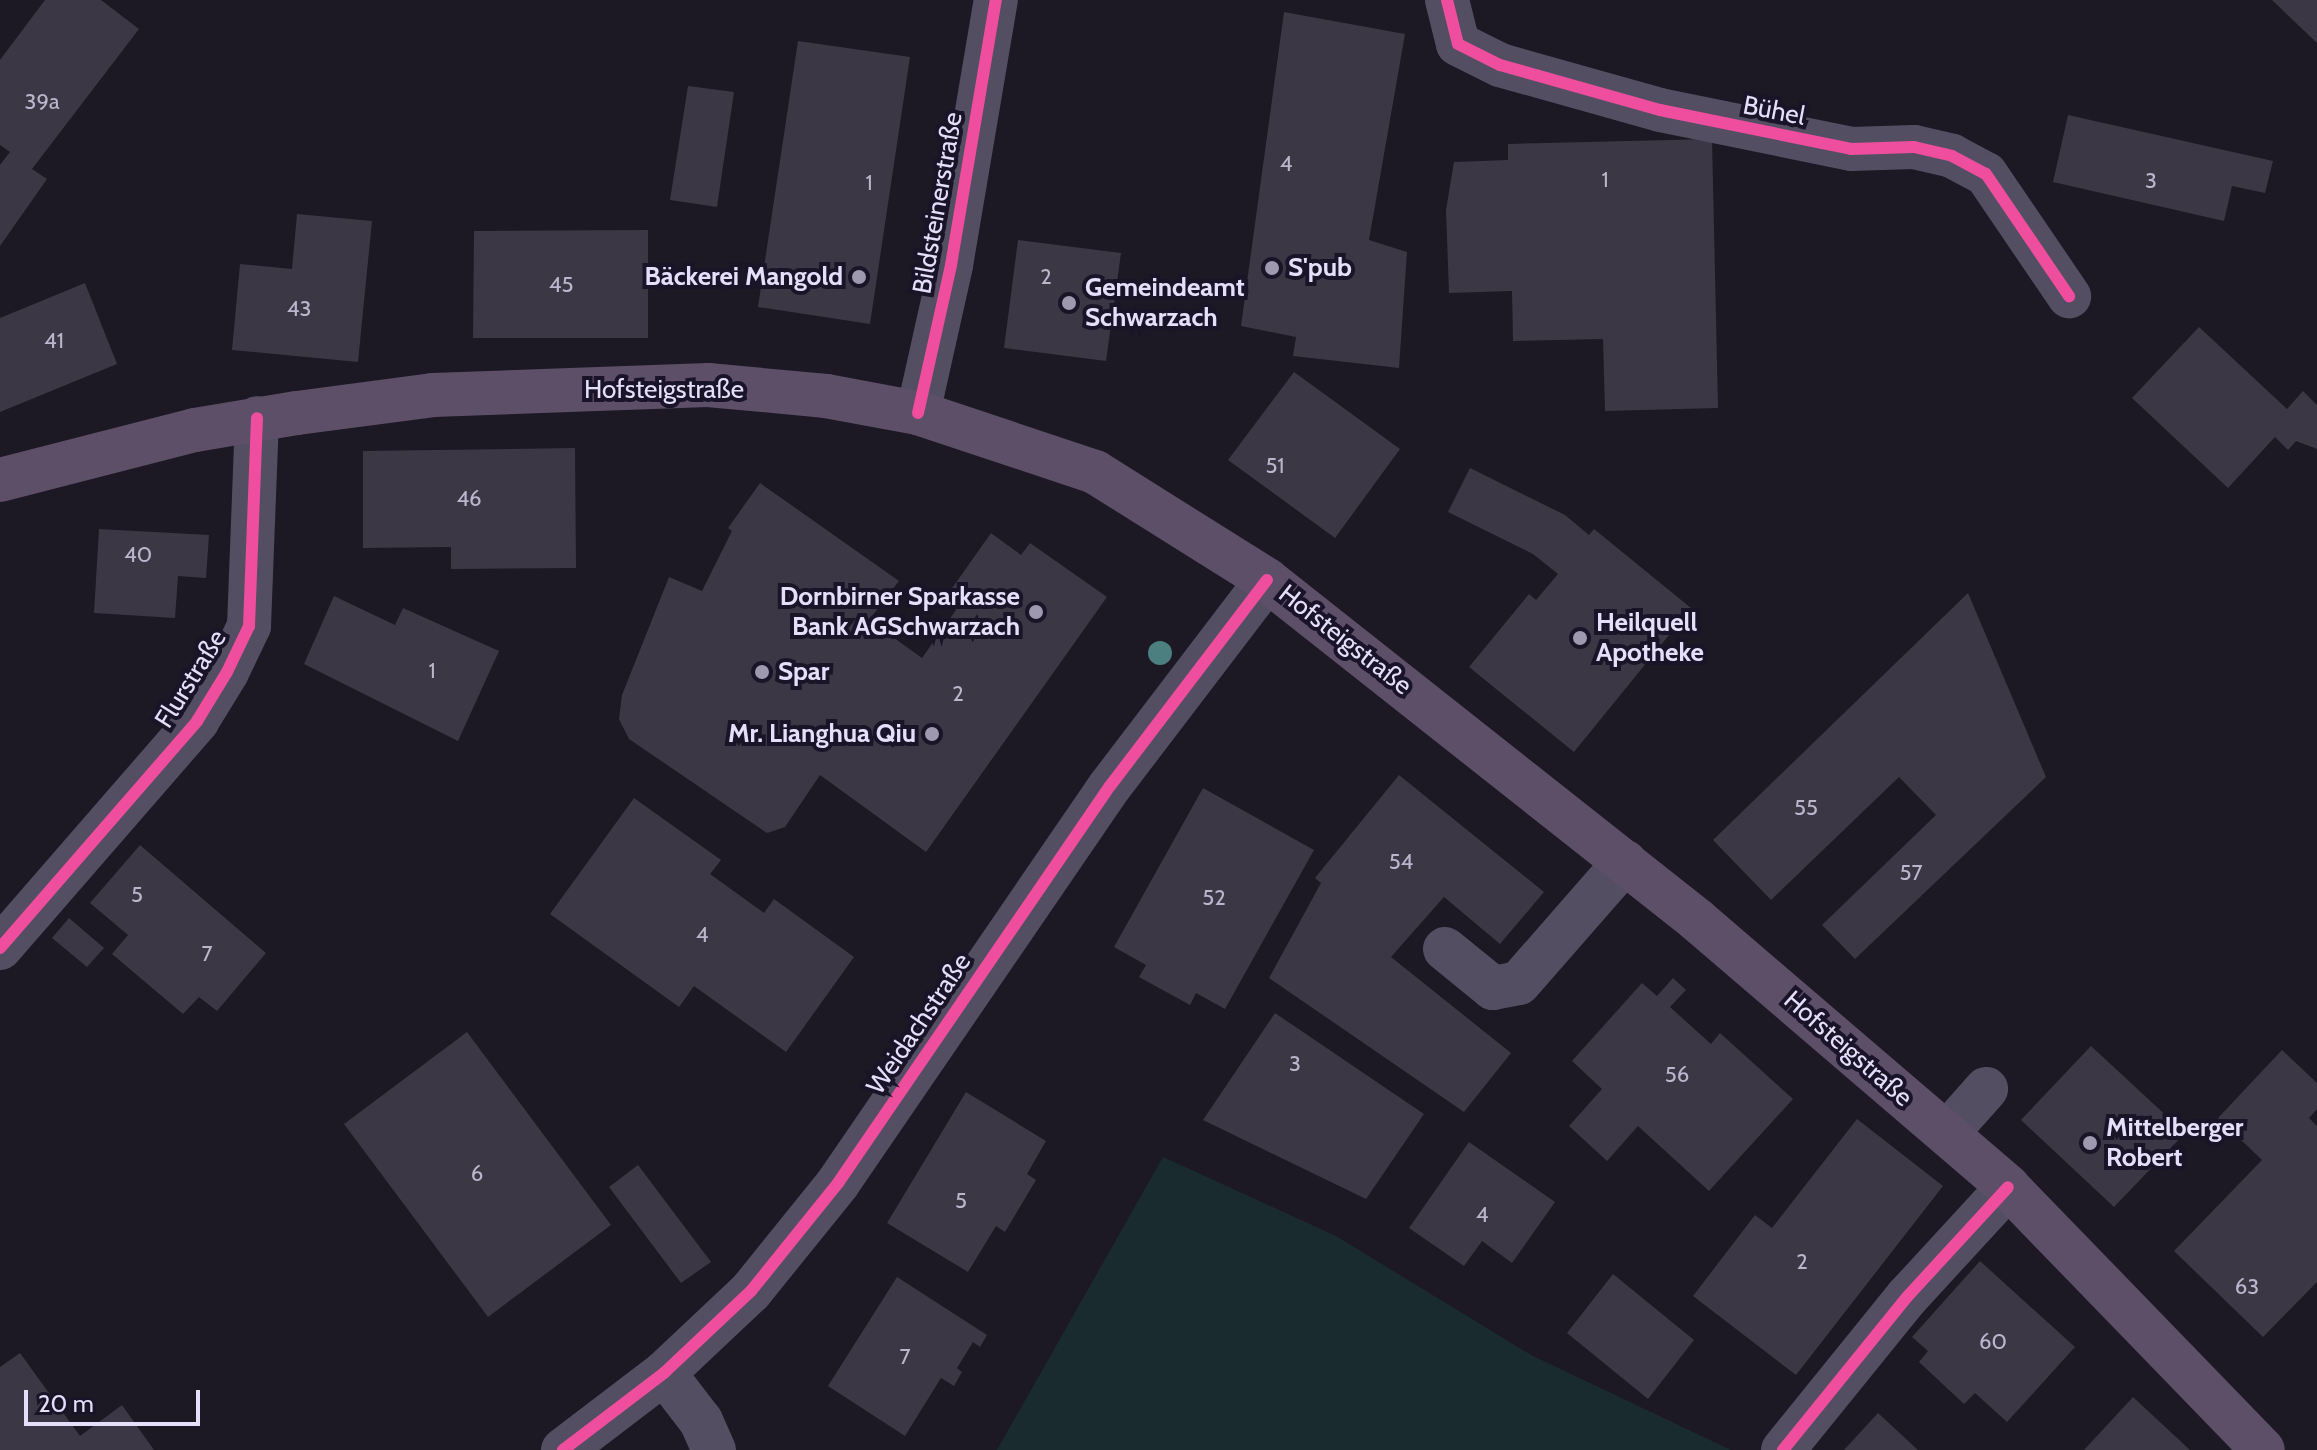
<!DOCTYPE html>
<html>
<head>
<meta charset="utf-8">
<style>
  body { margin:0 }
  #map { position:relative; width:2317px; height:1450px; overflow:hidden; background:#1c1824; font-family:Cabin,sans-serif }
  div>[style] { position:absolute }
  .green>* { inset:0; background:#192b2f }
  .building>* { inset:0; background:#3b3744 }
  .minor>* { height:44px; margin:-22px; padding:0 22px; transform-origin:22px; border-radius:22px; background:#534e62 }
  .major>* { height:44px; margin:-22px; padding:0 22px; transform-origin:22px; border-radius:22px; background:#5c4f67 }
  .cycleway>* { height:12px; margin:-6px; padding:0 6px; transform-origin:6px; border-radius:6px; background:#ef4d9e }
  .trees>* { width:24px; height:24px; margin:-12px; border-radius:50%; background:#4c7f7f }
  .dots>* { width:22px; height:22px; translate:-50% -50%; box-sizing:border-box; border:4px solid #1a1428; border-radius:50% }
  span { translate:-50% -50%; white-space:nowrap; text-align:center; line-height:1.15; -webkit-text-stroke:8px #1a1428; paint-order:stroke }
  .number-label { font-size:22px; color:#bbb5cd }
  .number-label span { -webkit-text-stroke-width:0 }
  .street-label { font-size:26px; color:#e6dffb }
  .poi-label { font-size:26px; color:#e6dffb; font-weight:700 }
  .left { translate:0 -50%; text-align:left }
  .right { translate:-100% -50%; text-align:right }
  .scale { position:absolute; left:24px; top:1390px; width:176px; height:36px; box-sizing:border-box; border:4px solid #e6dffb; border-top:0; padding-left:10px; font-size:24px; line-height:28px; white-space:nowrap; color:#e6dffb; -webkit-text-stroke:6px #1a1428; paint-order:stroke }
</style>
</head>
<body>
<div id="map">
  <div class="green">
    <i style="clip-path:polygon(1163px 1157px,1336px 1236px,1531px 1355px,1731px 1450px,997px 1450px)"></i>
  </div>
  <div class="building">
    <i style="clip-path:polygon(45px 0,101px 0,139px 29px,32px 169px,47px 179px,0 246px,0 165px,10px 152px,0 145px,0 60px)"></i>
    <i style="clip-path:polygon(2272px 0,2317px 0,2317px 43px)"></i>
    <i style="clip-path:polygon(1284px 12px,1405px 34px,1369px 240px,1407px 252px,1399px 368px,1293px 356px,1296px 337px,1241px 326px)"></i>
    <i style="clip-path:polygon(798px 41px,910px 57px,870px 324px,758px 307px)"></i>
    <i style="clip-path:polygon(688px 86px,734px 92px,717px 207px,670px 200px)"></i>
    <i style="clip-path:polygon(2068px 115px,2273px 161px,2265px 193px,2232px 186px,2224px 221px,2053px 182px)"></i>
    <i style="clip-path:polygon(1712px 139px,1718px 408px,1605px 411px,1603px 339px,1513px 341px,1512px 291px,1449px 293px,1446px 210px,1454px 162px,1508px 160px,1508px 144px)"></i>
    <i style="clip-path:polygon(297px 214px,372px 221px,358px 362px,232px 350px,240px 264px,292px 269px)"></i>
    <i style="clip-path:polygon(648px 230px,648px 338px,473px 338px,474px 231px)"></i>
    <i style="clip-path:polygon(1018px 240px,1121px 253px,1106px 361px,1004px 348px)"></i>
    <i style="clip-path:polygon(85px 283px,117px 364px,0 412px,0 318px)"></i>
    <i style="clip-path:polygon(2199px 327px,2287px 409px,2303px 391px,2317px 405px,2317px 449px,2296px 441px,2288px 450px,2275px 437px,2228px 488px,2132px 398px)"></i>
    <i style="clip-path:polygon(1294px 372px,1400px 449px,1335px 538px,1228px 460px)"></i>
    <i style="clip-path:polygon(575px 448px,576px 568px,451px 569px,451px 547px,363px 548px,363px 451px)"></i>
    <i style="clip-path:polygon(1470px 468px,1565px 515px,1589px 535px,1594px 529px,1691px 608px,1574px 752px,1469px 667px,1529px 594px,1536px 600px,1558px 574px,1533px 554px,1448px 512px)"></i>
    <i style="clip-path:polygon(760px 483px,899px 581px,869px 620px,922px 658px,956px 610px,943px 601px,991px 533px,1021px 555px,1030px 543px,1107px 597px,926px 852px,820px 775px,785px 827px,767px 833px,629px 739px,619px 719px,622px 695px,669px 577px,702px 591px,732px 531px,728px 528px)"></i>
    <i style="clip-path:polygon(99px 529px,209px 535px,206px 578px,178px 576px,175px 618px,94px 613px)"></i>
    <i style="clip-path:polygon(1968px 593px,2046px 777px,1855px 959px,1822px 925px,1936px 815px,1899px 777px,1771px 900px,1713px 840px)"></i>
    <i style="clip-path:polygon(334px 596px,395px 625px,403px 608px,499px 651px,458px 741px,304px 664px)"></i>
    <i style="clip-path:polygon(1399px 775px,1544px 892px,1500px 944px,1444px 897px,1391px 957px,1511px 1053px,1464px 1112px,1269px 978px,1321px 883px,1315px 878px)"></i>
    <i style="clip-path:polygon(1203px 788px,1314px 850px,1225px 1009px,1196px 993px,1190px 1005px,1139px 977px,1146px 965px,1114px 947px)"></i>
    <i style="clip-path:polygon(634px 798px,721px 860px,710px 874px,764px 913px,774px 899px,854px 957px,786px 1052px,694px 986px,679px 1007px,550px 914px)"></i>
    <i style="clip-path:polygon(140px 845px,266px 953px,217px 1011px,199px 997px,183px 1014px,112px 954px,128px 935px,90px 903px)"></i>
    <i style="clip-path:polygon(69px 918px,104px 948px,87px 967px,52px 938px)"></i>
    <i style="clip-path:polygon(1673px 978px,1686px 990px,1670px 1007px,1711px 1044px,1720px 1033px,1793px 1099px,1709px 1191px,1638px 1126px,1607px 1161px,1569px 1126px,1602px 1089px,1572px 1061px,1642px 983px,1657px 996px)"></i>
    <i style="clip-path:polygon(1275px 1013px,1424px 1114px,1366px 1199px,1203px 1120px)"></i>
    <i style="clip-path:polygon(467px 1032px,611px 1225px,488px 1317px,344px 1124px)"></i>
    <i style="clip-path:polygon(2091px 1046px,2185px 1133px,2114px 1207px,2021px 1120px)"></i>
    <i style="clip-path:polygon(2282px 1050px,2317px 1083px,2317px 1109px,2309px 1118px,2317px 1126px,2317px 1282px,2263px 1337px,2174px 1251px,2262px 1160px,2218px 1118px)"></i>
    <i style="clip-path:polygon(966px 1092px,1046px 1141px,1027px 1174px,1036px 1180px,1005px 1232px,996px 1226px,968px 1272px,887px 1223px)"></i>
    <i style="clip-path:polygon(1857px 1119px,1943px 1186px,1796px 1375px,1693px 1296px,1755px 1215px,1772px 1228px)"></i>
    <i style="clip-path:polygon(1469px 1142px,1555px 1202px,1512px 1263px,1482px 1241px,1464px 1266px,1409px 1228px)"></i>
    <i style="clip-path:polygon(638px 1165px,711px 1262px,681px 1283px,609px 1187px)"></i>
    <i style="clip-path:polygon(1980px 1261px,2075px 1347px,2007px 1422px,1975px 1393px,1964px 1404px,1919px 1362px,1928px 1351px,1912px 1337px)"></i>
    <i style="clip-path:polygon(1613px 1274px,1694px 1340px,1648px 1399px,1567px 1333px)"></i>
    <i style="clip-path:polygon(897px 1277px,987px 1335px,980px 1347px,973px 1342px,957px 1368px,962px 1372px,954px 1386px,941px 1378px,905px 1436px,828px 1386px)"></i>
    <i style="clip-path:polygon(20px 1353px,80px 1436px,122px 1405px,154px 1450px,0 1450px,0 1367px)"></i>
    <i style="clip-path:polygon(2133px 1397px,2190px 1450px,2084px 1450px)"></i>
    <i style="clip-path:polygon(1878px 1413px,1918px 1450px,1844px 1450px)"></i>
  </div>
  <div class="minor">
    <i style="left:1447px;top:0;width:45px;rotate:76deg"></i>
    <i style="left:1458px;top:44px;width:47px;rotate:26.6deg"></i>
    <i style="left:1500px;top:65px;width:166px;rotate:15.7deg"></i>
    <i style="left:1660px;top:110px;width:195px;rotate:11.5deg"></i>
    <i style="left:1851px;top:149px;width:63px;rotate:-1.8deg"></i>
    <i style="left:1914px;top:147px;width:39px;rotate:13deg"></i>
    <i style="left:1952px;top:156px;width:38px;rotate:28deg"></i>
    <i style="left:1986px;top:174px;width:148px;rotate:55.8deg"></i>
    <i style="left:918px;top:413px;width:152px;rotate:-77.4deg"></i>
    <i style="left:951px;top:265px;width:269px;rotate:-80.4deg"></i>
    <i style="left:0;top:948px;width:301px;rotate:-49deg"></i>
    <i style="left:197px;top:721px;width:57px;rotate:-58.5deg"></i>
    <i style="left:227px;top:672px;width:51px;rotate:-64.4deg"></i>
    <i style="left:249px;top:626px;width:208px;rotate:-87.8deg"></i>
    <i style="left:1445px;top:949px;width:62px;rotate:39.1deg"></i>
    <i style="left:1493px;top:988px;width:26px;rotate:-11deg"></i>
    <i style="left:1519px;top:983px;width:161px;rotate:-48.8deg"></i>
    <i style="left:1947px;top:1133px;width:59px;rotate:-48.4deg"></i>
    <i style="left:664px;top:1373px;width:61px;rotate:52.4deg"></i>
    <i style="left:701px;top:1421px;width:32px;rotate:66deg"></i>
    <i style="left:563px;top:1450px;width:127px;rotate:-37.3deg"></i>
    <i style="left:664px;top:1373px;width:120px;rotate:-43.3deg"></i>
    <i style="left:751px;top:1291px;width:139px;rotate:-51.1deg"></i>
    <i style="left:838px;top:1183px;width:481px;rotate:-55.6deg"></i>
    <i style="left:1110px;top:786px;width:259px;rotate:-52.7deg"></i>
    <i style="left:1783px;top:1450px;width:197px;rotate:-51deg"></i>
    <i style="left:1907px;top:1297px;width:149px;rotate:-47.4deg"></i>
  </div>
  <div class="major">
    <i style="left:0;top:480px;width:201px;rotate:-14.4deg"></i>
    <i style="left:195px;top:430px;width:103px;rotate:-9.5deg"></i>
    <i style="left:297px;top:413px;width:137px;rotate:-7.5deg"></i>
    <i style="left:433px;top:395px;width:275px;rotate:-2.1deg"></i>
    <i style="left:708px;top:385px;width:119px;rotate:5.3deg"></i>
    <i style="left:826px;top:396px;width:94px;rotate:10.5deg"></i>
    <i style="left:918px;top:413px;width:187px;rotate:18.4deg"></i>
    <i style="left:1095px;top:472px;width:203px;rotate:32.1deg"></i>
    <i style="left:1267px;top:580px;width:548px;rotate:38.33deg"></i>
    <i style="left:1697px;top:920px;width:410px;rotate:40.6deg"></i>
    <i style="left:2008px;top:1187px;width:366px;rotate:45.9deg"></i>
  </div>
  <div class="cycleway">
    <i style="left:1447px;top:0;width:45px;rotate:76deg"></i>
    <i style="left:1458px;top:44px;width:47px;rotate:26.6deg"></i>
    <i style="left:1500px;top:65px;width:166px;rotate:15.7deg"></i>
    <i style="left:1660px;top:110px;width:195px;rotate:11.5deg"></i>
    <i style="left:1851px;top:149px;width:63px;rotate:-1.8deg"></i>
    <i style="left:1914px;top:147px;width:39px;rotate:13deg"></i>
    <i style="left:1952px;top:156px;width:38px;rotate:28deg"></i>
    <i style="left:1986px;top:174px;width:148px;rotate:55.8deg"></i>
    <i style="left:918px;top:413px;width:152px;rotate:-77.4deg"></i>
    <i style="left:951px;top:265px;width:269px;rotate:-80.4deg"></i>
    <i style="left:0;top:948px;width:301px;rotate:-49deg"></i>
    <i style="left:197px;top:721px;width:57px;rotate:-58.5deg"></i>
    <i style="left:227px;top:672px;width:51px;rotate:-64.4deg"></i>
    <i style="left:249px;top:626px;width:208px;rotate:-87.8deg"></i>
    <i style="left:563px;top:1450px;width:127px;rotate:-37.3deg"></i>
    <i style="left:664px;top:1373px;width:120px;rotate:-43.3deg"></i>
    <i style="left:751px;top:1291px;width:139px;rotate:-51.1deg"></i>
    <i style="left:838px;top:1183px;width:481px;rotate:-55.6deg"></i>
    <i style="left:1110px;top:786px;width:259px;rotate:-52.7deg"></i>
    <i style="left:1783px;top:1450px;width:197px;rotate:-51deg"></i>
    <i style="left:1907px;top:1297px;width:149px;rotate:-47.4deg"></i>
  </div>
  <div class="trees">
    <i style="left:1160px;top:653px"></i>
  </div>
  <div class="dots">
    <i style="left:1272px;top:268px;background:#9f99b0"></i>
    <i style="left:859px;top:277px;background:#9f99b0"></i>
    <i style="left:1069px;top:303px;background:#9f99b0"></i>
    <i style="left:1036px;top:612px;background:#9f99b0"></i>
    <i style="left:1580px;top:638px;background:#9f99b0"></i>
    <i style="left:762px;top:672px;background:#9f99b0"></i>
    <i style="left:932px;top:734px;background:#9f99b0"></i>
    <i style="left:2090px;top:1143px;background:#9f99b0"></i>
  </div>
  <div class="number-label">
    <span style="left:42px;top:102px">39a</span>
    <span style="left:1286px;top:164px">4</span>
    <span style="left:1605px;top:180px">1</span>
    <span style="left:2151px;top:181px">3</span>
    <span style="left:869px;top:183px">1</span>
    <span style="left:1046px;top:277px">2</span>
    <span style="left:561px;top:285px">45</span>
    <span style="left:299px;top:309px">43</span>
    <span style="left:54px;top:341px">41</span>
    <span style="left:1275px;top:466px">51</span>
    <span style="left:469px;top:499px">46</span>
    <span style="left:138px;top:555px">40</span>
    <span style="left:432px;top:671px">1</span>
    <span style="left:958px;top:694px">2</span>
    <span style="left:1806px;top:808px">55</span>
    <span style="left:1401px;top:862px">54</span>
    <span style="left:1911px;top:873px">57</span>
    <span style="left:137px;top:895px">5</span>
    <span style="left:1214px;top:898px">52</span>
    <span style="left:702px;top:935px">4</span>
    <span style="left:207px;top:954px">7</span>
    <span style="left:1295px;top:1064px">3</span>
    <span style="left:1677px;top:1075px">56</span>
    <span style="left:477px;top:1174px">6</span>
    <span style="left:961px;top:1201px">5</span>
    <span style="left:1482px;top:1215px">4</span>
    <span style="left:1802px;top:1262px">2</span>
    <span style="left:2247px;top:1287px">63</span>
    <span style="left:1993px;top:1342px">60</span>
    <span style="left:905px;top:1357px">7</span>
  </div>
  <div class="street-label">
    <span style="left:1774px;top:111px;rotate:11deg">Bühel</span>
    <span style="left:938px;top:203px;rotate:-80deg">Bildsteinerstraße</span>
    <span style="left:664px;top:390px">Hofsteigstraße</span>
    <span style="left:1345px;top:640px;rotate:38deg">Hofsteigstraße</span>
    <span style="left:191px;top:679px;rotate:-58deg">Flurstraße</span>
    <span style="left:919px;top:1024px;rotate:-56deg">Weidachstraße</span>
    <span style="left:1848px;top:1049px;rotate:41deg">Hofsteigstraße</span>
  </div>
  <div class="poi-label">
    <span class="left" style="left:1288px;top:268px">S'pub</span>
    <span class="right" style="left:843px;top:277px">Bäckerei Mangold</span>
    <span class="left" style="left:1085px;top:303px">Gemeindeamt<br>Schwarzach</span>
    <span class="right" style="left:1020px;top:612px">Dornbirner Sparkasse<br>Bank AGSchwarzach</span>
    <span class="left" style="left:1596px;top:638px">Heilquell<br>Apotheke</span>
    <span class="left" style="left:778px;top:672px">Spar</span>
    <span class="right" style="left:916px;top:734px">Mr. Lianghua Qiu</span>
    <span class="left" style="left:2106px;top:1143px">Mittelberger<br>Robert</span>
  </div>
  <div class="scale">20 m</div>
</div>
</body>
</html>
